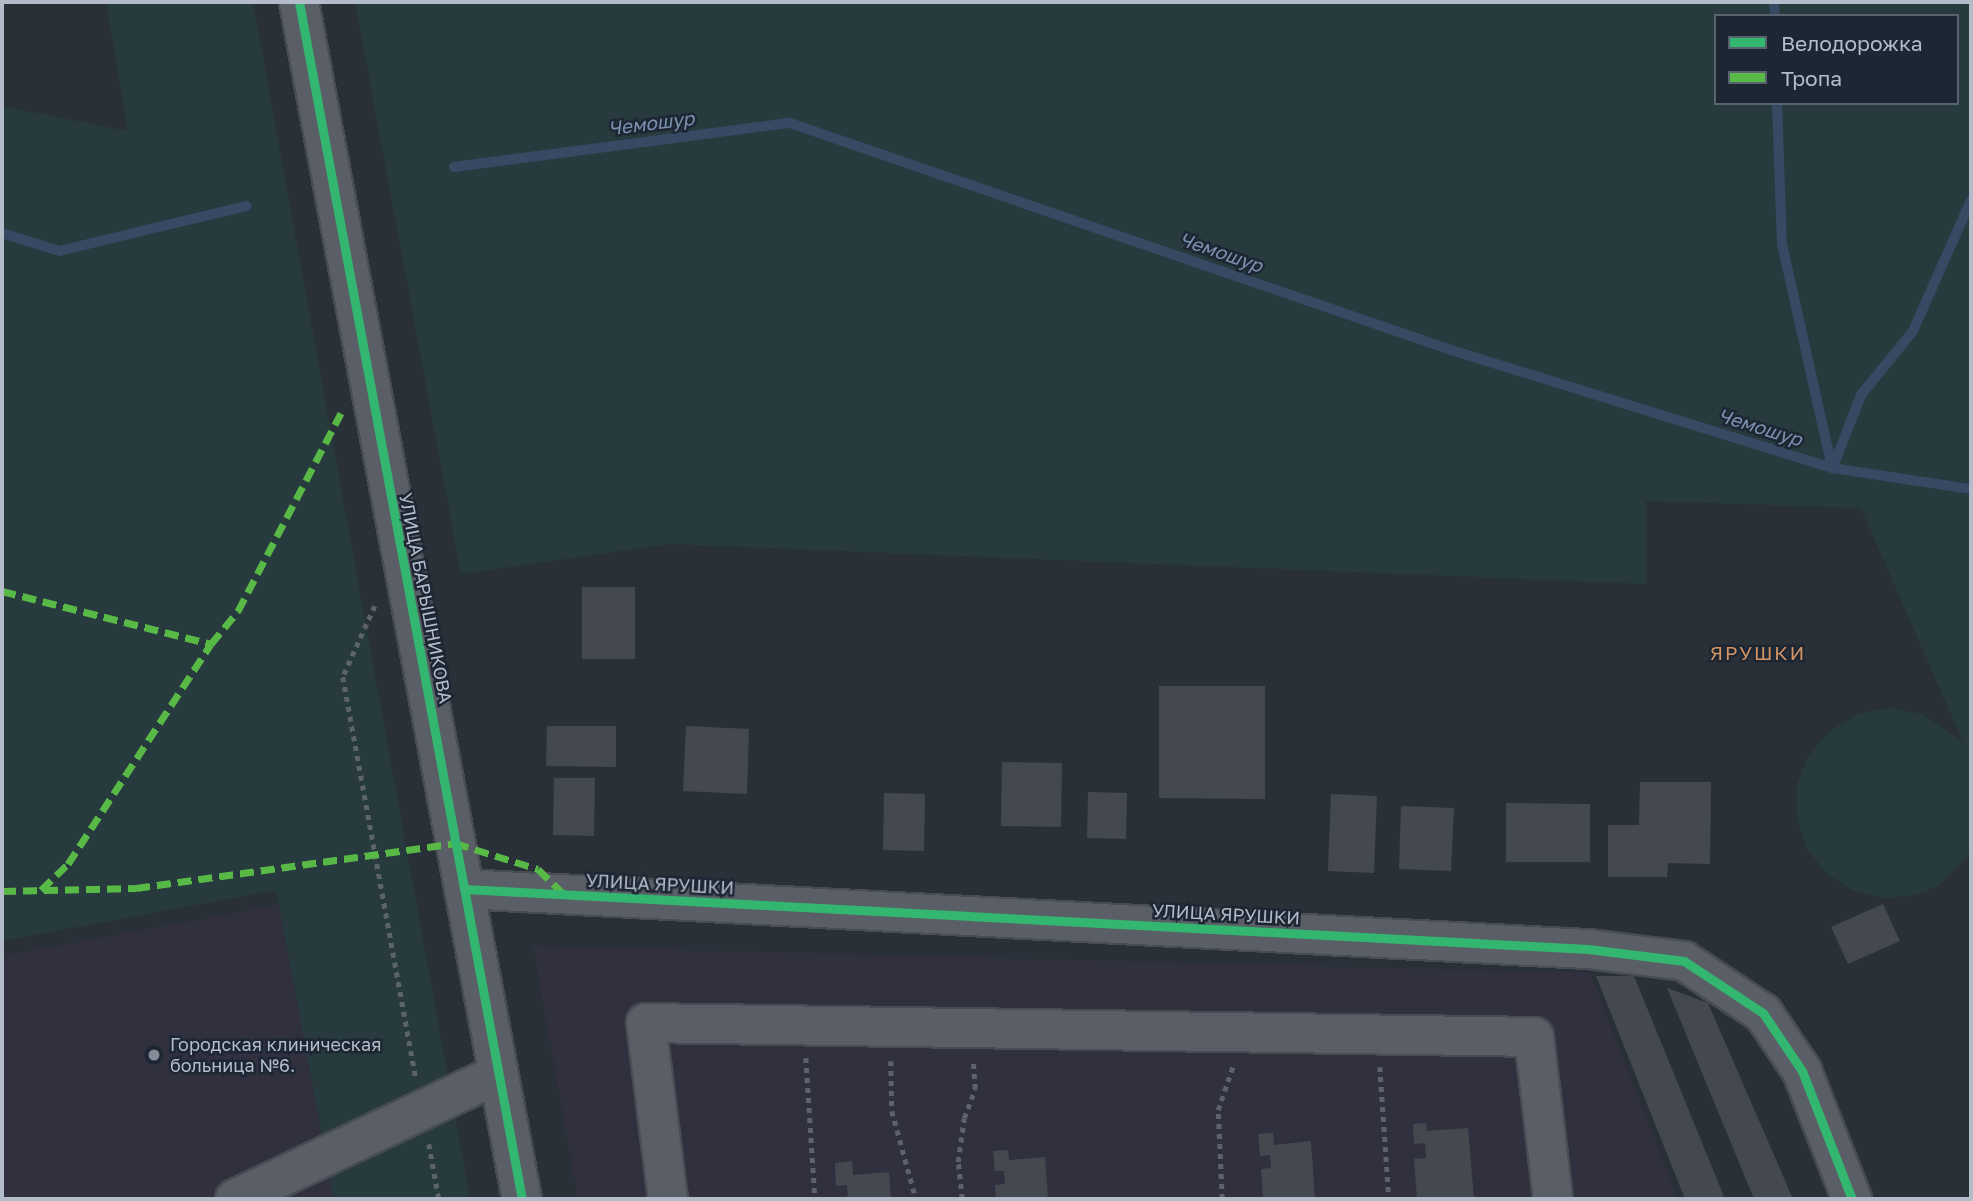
<!DOCTYPE html>
<html>
<head>
<meta charset="utf-8">
<style>
  body { margin:0 }
  #map { position:relative; width:1973px; height:1201px; overflow:hidden; background:#2a3038; font-family:"Golos Text",sans-serif }
  div>[style] { position:absolute }
  .medical>* { inset:0; background:#31303e }
  .green>* { inset:0; background:#273a3e }
  .stream>* { height:10px; margin:-5px; padding:0 5px; transform-origin:5px; border-radius:5px; background:#384963 }
  .building>* { inset:0; background:#444950 }
  .path>* { height:4.5px; margin-top:-2.25px; transform-origin:0; background:repeating-linear-gradient(90deg,#5d636a 0 5px,transparent 0 10px) }
  .roads { filter:drop-shadow(2px 0 #484c53) drop-shadow(-2px 0 #484c53) drop-shadow(0 2px #484c53) drop-shadow(0 -2px #484c53) }
  .minor>* { height:38px; margin:-19px; padding:0 19px; transform-origin:19px; border-radius:19px; background:#5a5e66 }
  .quiet>* { height:7px; margin-top:-3.5px; transform-origin:0; background:repeating-linear-gradient(90deg,#58b947 0 14px,transparent 0 21px) }
  .cycleway>* { height:9px; margin:-4.5px; padding:0 4.5px; transform-origin:4.5px; border-radius:4.5px; background:#33b770 }
  .dots>* { width:19px; height:19px; translate:-50% -50%; box-sizing:border-box; border:4px solid #1d2633; border-radius:50% }
  span { translate:-50% -50%; white-space:nowrap; text-align:center; line-height:1.15; -webkit-text-stroke:5px #1d2633; paint-order:stroke }
  .street-label { font-size:18px; color:#b4bcc9 }
  .poi-label { font-size:18px; color:#b4bcc9 }
  .left { translate:0 -50%; text-align:left }
  .water-label { font-size:19px; color:#7c92b1; font-style:italic }
  .neighbourhood-label { font-size:19px; color:#d59563; letter-spacing:2px }
  .frame { position:absolute; inset:0; border:4px solid #b4bcc9; pointer-events:none }
  .legend { position:absolute; left:1714px; top:14px; width:245px; height:91px; box-sizing:border-box; background:#1d2633; border:2px solid #59626f; margin:0; padding:9px 12px; list-style:none; font-size:21px; color:#b4bcc9 }
  .legend li { display:flex; align-items:center; gap:14px; height:35px }
  .legend b { width:35px; border:2px solid #59626f }
</style>
</head>
<body>
<div id="map">
  <div class="medical">
    <i style="clip-path:polygon(279px 905px,334px 1199px,2px 1199px,2px 956px)"></i>
    <i style="clip-path:polygon(533px 946px,1590px 973px,1678px 1199px,578px 1199px)"></i>
  </div>
  <div class="green">
    <i style="clip-path:polygon(106px 2px,253px 2px,470px 1199px,334px 1199px,276px 890px,2px 941px,2px 106px,128px 131px)"></i>
    <i style="clip-path:polygon(evenodd,355px 2px,1971px 2px,1971px 852px,1938px 886px,1910px 896px,1881px 898px,1852px 890px,1827px 874px,1807px 849px,1797px 818px,1797px 785px,1809px 755px,1831px 730px,1859px 714px,1891px 708px,1923px 714px,1963px 742px,1861px 508px,1646px 501px,1646px 584px,670px 544px,461px 574px,355px 2px,1716px 16px,1957px 16px,1957px 103px,1716px 103px,1716px 16px)"></i>
  </div>
  <div class="stream">
    <i style="left:1774px;top:2px;width:14px;rotate:86deg"></i>
    <i style="left:1777px;top:103px;width:141px;rotate:88deg"></i>
    <i style="left:1782px;top:244px;width:230px;rotate:77.4deg"></i>
    <i style="left:454px;top:167px;width:339px;rotate:-7.5deg"></i>
    <i style="left:790px;top:123px;width:699px;rotate:18.95deg"></i>
    <i style="left:1451px;top:350px;width:399px;rotate:17.2deg"></i>
    <i style="left:1832px;top:468px;width:141px;rotate:8.6deg"></i>
    <i style="left:2px;top:233px;width:60px;rotate:17.5deg"></i>
    <i style="left:59px;top:251px;width:193px;rotate:-13.5deg"></i>
    <i style="left:1833px;top:467px;width:77px;rotate:-68.7deg"></i>
    <i style="left:1861px;top:395px;width:82px;rotate:-50.9deg"></i>
    <i style="left:1913px;top:331px;width:143px;rotate:-66.1deg"></i>
  </div>
  <div class="building">
    <i style="clip-path:polygon(582px 587px,635px 587px,635px 659px,582px 659px)"></i>
    <i style="clip-path:polygon(1159px 686px,1265px 686px,1265px 799px,1159px 798px)"></i>
    <i style="clip-path:polygon(547px 726px,616px 726px,616px 767px,546px 766px)"></i>
    <i style="clip-path:polygon(686px 726px,749px 729px,747px 794px,683px 791px)"></i>
    <i style="clip-path:polygon(1002px 762px,1062px 763px,1061px 827px,1001px 826px)"></i>
    <i style="clip-path:polygon(554px 778px,595px 778px,594px 836px,553px 835px)"></i>
    <i style="clip-path:polygon(1640px 782px,1711px 782px,1710px 864px,1668px 863px,1667px 877px,1608px 877px,1608px 825px,1639px 825px)"></i>
    <i style="clip-path:polygon(1088px 792px,1127px 793px,1126px 839px,1087px 838px)"></i>
    <i style="clip-path:polygon(884px 793px,925px 794px,924px 851px,883px 850px)"></i>
    <i style="clip-path:polygon(1331px 794px,1377px 796px,1374px 873px,1328px 871px)"></i>
    <i style="clip-path:polygon(1506px 803px,1590px 804px,1590px 862px,1506px 862px)"></i>
    <i style="clip-path:polygon(1401px 806px,1454px 808px,1451px 871px,1399px 869px)"></i>
    <i style="clip-path:polygon(1883px 904px,1900px 941px,1848px 964px,1831px 927px)"></i>
    <i style="clip-path:polygon(1596px 976px,1634px 976px,1725px 1199px,1685px 1199px)"></i>
    <i style="clip-path:polygon(1667px 988px,1708px 1003px,1793px 1199px,1754px 1199px)"></i>
    <i style="clip-path:polygon(1426px 1123px,1427px 1131px,1468px 1128px,1474px 1199px,1417px 1199px,1414px 1159px,1426px 1158px,1425px 1143px,1414px 1144px,1413px 1124px)"></i>
    <i style="clip-path:polygon(1273px 1133px,1274px 1145px,1311px 1141px,1315px 1199px,1263px 1199px,1261px 1169px,1271px 1168px,1270px 1155px,1260px 1156px,1258px 1134px)"></i>
    <i style="clip-path:polygon(1008px 1150px,1009px 1160px,1045px 1157px,1048px 1199px,996px 1199px,995px 1185px,1005px 1184px,1004px 1171px,995px 1171px,993px 1151px)"></i>
    <i style="clip-path:polygon(852px 1161px,853px 1175px,889px 1172px,891px 1199px,837px 1199px,848px 1196px,847px 1185px,836px 1186px,835px 1163px)"></i>
  </div>
  <div class="path">
    <i style="left:375px;top:606px;width:78px;rotate:114.3deg"></i>
    <i style="left:343px;top:677px;width:407px;rotate:79.7deg"></i>
    <i style="left:806px;top:1058px;width:141px;rotate:86.3deg"></i>
    <i style="left:891px;top:1061px;width:50px;rotate:88.9deg"></i>
    <i style="left:892px;top:1111px;width:91px;rotate:74.7deg"></i>
    <i style="left:1380px;top:1067px;width:132px;rotate:86.1deg"></i>
    <i style="left:429px;top:1144px;width:56px;rotate:79.7deg"></i>
    <i style="left:962px;top:1199px;width:37px;rotate:-96deg"></i>
    <i style="left:958px;top:1162px;width:44px;rotate:-82.2deg"></i>
    <i style="left:964px;top:1118px;width:31px;rotate:-69deg"></i>
    <i style="left:975px;top:1089px;width:27px;rotate:-94deg"></i>
    <i style="left:1222px;top:1199px;width:89px;rotate:-92.6deg"></i>
    <i style="left:1218px;top:1110px;width:46px;rotate:-71.2deg"></i>
  </div>
  <div class="roads">
    <div class="minor">
      <i style="left:299px;top:2px;width:1218px;rotate:79.45deg"></i>
      <i style="left:464px;top:889px;width:1126px;rotate:3.06deg"></i>
      <i style="left:1588px;top:949px;width:97px;rotate:7.1deg"></i>
      <i style="left:1684px;top:961px;width:95px;rotate:33.4deg"></i>
      <i style="left:1763px;top:1013px;width:70px;rotate:56.1deg"></i>
      <i style="left:1802px;top:1071px;width:137px;rotate:68.7deg"></i>
      <i style="left:235px;top:1199px;width:291px;rotate:-25.4deg"></i>
      <i style="left:668px;top:1199px;width:177px;rotate:-97.1deg"></i>
      <i style="left:646px;top:1023px;width:888px;rotate:0.9deg"></i>
      <i style="left:1534px;top:1037px;width:163px;rotate:83.3deg"></i>
    </div>
  </div>
  <div class="quiet">
    <i style="left:2px;top:591px;width:216px;rotate:14.2deg"></i>
    <i style="left:211px;top:644px;width:43px;rotate:-50.7deg"></i>
    <i style="left:238px;top:611px;width:223px;rotate:-62.5deg"></i>
    <i style="left:41px;top:890px;width:37px;rotate:-44deg"></i>
    <i style="left:68px;top:864px;width:262px;rotate:-57deg"></i>
    <i style="left:2px;top:891px;width:134px;rotate:-1.3deg"></i>
    <i style="left:136px;top:888px;width:322px;rotate:-8deg"></i>
    <i style="left:455px;top:843px;width:87px;rotate:17.4deg"></i>
    <i style="left:538px;top:869px;width:37px;rotate:44deg"></i>
  </div>
  <div class="cycleway">
    <i style="left:299px;top:2px;width:1218px;rotate:79.45deg"></i>
    <i style="left:464px;top:889px;width:1126px;rotate:3.06deg"></i>
    <i style="left:1588px;top:949px;width:97px;rotate:7.1deg"></i>
    <i style="left:1684px;top:961px;width:95px;rotate:33.4deg"></i>
    <i style="left:1763px;top:1013px;width:70px;rotate:56.1deg"></i>
    <i style="left:1802px;top:1071px;width:137px;rotate:68.7deg"></i>
  </div>
  <div class="dots">
    <i style="left:154px;top:1055px;background:#848b96"></i>
  </div>
  <div class="street-label">
    <span style="left:426px;top:598px;rotate:79deg">УЛИЦА БАРЫШНИКОВА</span>
    <span style="left:660px;top:884px;rotate:3deg">УЛИЦА ЯРУШКИ</span>
    <span style="left:1226px;top:914px;rotate:3deg">УЛИЦА ЯРУШКИ</span>
  </div>
  <div class="poi-label">
    <span class="left" style="left:170px;top:1055px">Городская клиническая<br>больница №6.</span>
  </div>
  <div class="water-label">
    <span style="left:651px;top:123px;rotate:-7deg">Чемошур</span>
    <span style="left:1221px;top:252px;rotate:19deg">Чемошур</span>
    <span style="left:1760px;top:427px;rotate:17deg">Чемошур</span>
  </div>
  <div class="neighbourhood-label">
    <span style="left:1758px;top:653px">ЯРУШКИ</span>
  </div>
  <div class="frame"></div>
  <ul class="legend">
  <li><b style="height:9px;background:#33b770"></b>Велодорожка</li>
  <li><b style="height:9px;background:#58b947"></b>Тропа</li>
  </ul>
</div>
</body>
</html>
